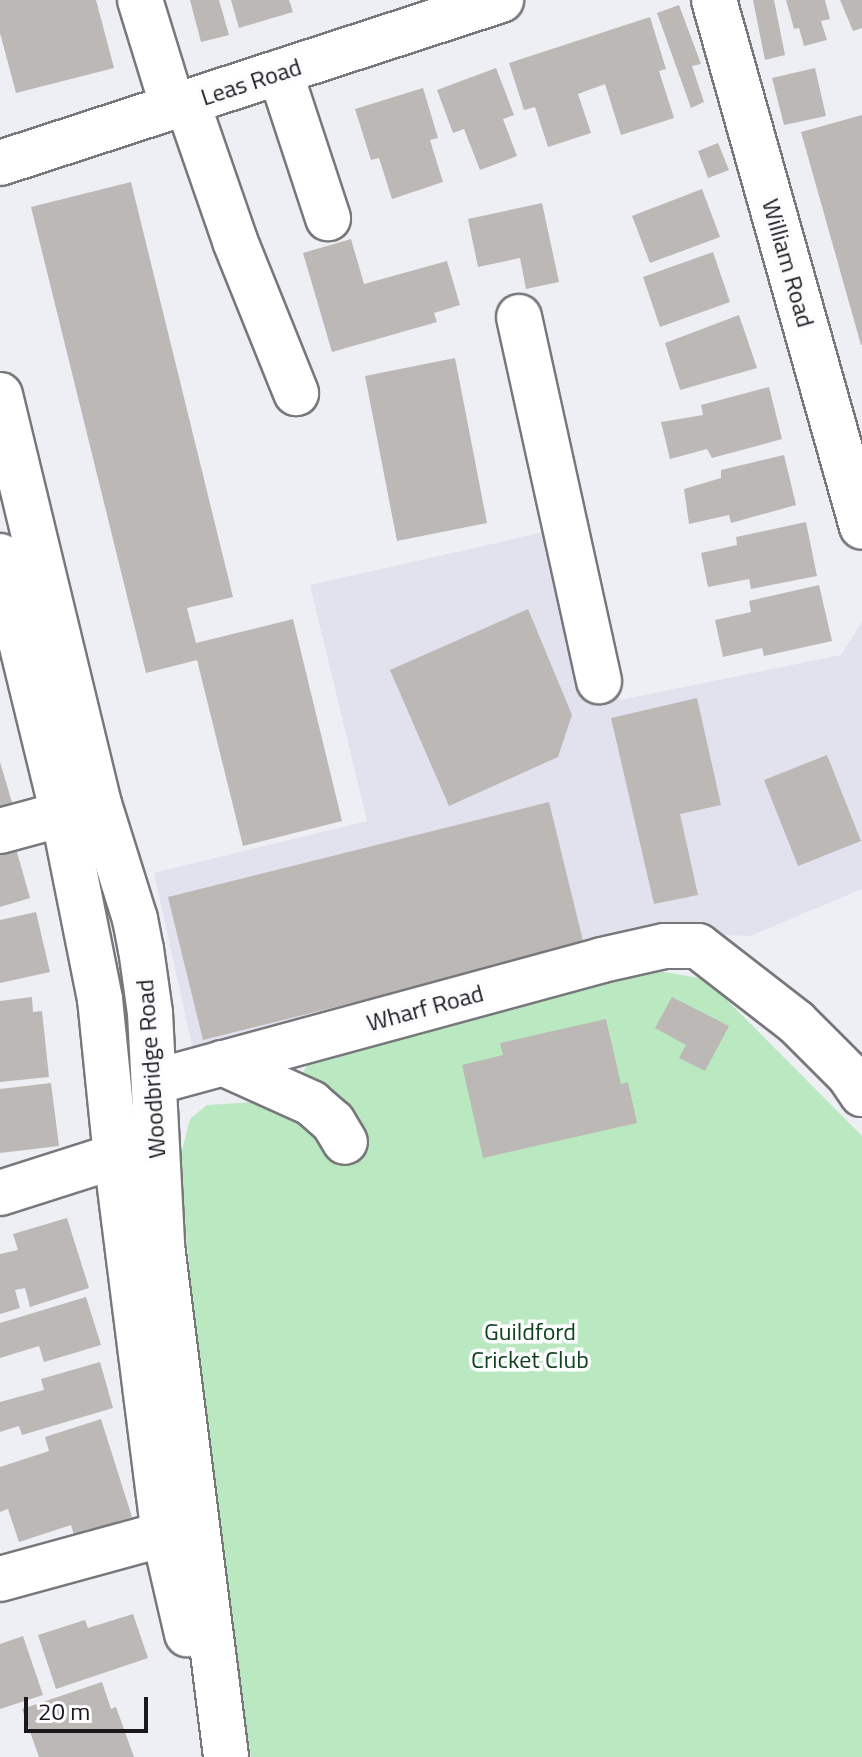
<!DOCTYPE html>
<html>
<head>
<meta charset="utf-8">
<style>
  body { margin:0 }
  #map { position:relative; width:862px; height:1757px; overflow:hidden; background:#eeeff4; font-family:"Titillium Web",sans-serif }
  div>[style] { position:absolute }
  .built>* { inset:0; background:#e1e2ee }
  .green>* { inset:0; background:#bae8c0 }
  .building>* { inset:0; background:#bcb8b5 }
  .roads { filter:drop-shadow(2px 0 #77787c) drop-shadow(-2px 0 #77787c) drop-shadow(0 2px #77787c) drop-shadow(0 -2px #77787c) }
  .minor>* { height:44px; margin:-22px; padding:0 22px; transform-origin:22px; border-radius:22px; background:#fff }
  .major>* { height:44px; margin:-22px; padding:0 22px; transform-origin:22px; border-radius:22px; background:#fff }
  span { translate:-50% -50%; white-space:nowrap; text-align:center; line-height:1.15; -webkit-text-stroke:7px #fcfcfe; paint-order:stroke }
  .street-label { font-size:24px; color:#19191b }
  .park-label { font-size:24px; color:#10431d }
  .scale { position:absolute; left:24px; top:1697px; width:124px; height:36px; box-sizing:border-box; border:4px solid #19191b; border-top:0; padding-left:10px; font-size:24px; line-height:28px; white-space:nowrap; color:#19191b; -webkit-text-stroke:6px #fcfcfe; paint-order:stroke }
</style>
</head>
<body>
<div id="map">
  <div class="built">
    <i style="clip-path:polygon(576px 525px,620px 700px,841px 655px,862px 621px,862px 889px,750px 936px,678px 933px,194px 1055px,154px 873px,367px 821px,310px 585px)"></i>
  </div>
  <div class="green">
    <i style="clip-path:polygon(658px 971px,706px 979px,862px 1136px,862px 1757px,251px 1757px,208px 1490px,180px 1158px,190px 1119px,207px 1105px,286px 1100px,311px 1059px)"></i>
  </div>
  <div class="building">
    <i style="clip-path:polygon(0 0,96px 0,114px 68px,16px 93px,0 33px)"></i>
    <i style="clip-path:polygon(190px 0,219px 0,229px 35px,201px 42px)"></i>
    <i style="clip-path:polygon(231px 0,289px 0,293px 12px,239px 28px)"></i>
    <i style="clip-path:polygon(753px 0,774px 0,785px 55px,765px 60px)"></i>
    <i style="clip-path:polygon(786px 0,825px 0,830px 19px,821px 21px,827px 40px,804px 46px,799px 28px,794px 29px)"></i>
    <i style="clip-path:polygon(840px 0,862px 0,862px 28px,853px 31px)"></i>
    <i style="clip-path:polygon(679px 5px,701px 64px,692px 66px,704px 102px,691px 108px,657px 13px)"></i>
    <i style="clip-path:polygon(650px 17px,666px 69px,659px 71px,674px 118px,621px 135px,605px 84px,578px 94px,591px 133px,548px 147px,535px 107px,524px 110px,509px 63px)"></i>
    <i style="clip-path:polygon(496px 68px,514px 115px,503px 119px,517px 156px,480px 170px,464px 129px,453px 133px,437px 90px)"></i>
    <i style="clip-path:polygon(815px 68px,826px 116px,784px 125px,772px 78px)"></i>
    <i style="clip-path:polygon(423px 88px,438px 138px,430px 140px,443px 182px,392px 199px,379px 158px,371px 160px,355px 109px)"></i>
    <i style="clip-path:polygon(862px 115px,862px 345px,861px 345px,801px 132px)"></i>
    <i style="clip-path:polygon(718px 143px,729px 170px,708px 178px,698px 151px)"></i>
    <i style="clip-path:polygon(131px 182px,233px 597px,187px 608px,196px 643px,293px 619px,342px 821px,243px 846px,197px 660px,146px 673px,31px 207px)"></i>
    <i style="clip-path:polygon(702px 189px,720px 237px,650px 263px,632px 216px)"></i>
    <i style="clip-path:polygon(542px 203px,559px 282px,526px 289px,520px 258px,478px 267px,468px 219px)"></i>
    <i style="clip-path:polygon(351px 239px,364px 284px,447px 261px,460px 305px,434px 313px,437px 322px,332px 352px,303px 253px)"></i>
    <i style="clip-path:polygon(713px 252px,730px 302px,660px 327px,643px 277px)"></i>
    <i style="clip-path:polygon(739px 315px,757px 368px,680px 390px,665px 343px)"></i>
    <i style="clip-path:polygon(455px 358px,487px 523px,397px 541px,365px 376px)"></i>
    <i style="clip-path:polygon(769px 387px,782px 439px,712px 458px,707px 449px,670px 459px,661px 422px,703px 415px,701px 405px)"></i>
    <i style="clip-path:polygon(784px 455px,796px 505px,731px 523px,729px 515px,689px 524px,684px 489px,721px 478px,721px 470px)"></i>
    <i style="clip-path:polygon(806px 522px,817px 576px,751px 589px,749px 579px,708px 587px,701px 553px,737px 545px,736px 537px)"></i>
    <i style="clip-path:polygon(819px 585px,832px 641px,764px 656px,762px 648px,723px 657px,715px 620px,751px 612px,749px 601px)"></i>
    <i style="clip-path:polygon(528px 609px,572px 715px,558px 757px,449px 806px,390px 670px)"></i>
    <i style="clip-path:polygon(697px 698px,721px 805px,680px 814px,698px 895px,654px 904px,611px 718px)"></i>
    <i style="clip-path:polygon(827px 755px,861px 841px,798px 866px,764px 780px)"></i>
    <i style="clip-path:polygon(0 762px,16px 816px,0 821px)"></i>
    <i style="clip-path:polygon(549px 802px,584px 945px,203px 1040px,168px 897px)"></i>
    <i style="clip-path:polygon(13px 838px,30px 898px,0 907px,0 842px)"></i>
    <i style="clip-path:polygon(36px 912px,50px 972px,0 983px,0 920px)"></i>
    <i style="clip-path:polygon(32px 997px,33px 1012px,42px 1011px,49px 1077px,0 1082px,0 1001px)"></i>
    <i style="clip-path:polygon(672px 997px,729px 1026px,705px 1071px,679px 1058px,686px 1045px,655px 1028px)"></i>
    <i style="clip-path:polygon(606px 1019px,621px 1084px,628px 1082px,637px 1123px,483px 1158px,462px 1065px,503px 1055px,500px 1043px)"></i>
    <i style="clip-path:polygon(51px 1083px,59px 1146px,0 1153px,0 1089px)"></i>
    <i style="clip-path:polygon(67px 1218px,89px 1288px,30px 1307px,25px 1288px,15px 1290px,20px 1308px,0 1314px,0 1254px,18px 1250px,13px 1234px)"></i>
    <i style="clip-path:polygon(86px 1297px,101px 1345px,44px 1362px,39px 1346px,0 1358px,0 1323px)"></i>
    <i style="clip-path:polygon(100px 1362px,113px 1408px,22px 1435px,19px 1426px,0 1432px,0 1402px,44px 1390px,41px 1379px)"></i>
    <i style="clip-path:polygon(101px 1419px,132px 1517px,74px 1535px,71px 1525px,19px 1542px,8px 1509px,0 1512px,0 1467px,49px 1451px,45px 1437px)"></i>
    <i style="clip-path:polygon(133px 1614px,148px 1658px,56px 1689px,38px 1635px,85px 1620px,88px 1628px)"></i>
    <i style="clip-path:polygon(23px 1636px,43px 1695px,0 1709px,0 1644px)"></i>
    <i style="clip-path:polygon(102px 1682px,111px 1709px,116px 1707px,134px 1757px,39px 1757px,22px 1709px)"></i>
  </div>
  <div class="roads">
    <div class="minor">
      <i style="left:140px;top:0;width:112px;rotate:72.9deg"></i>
      <i style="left:714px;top:0;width:547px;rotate:74.31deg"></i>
      <i style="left:280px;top:72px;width:154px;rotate:71.8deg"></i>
      <i style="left:187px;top:102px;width:147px;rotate:70.9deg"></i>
      <i style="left:235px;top:241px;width:164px;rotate:68.1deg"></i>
      <i style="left:0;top:163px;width:527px;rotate:-18.02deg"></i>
      <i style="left:519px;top:317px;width:373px;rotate:77.6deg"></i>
      <i style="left:0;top:831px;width:65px;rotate:-15.1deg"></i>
      <i style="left:222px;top:1063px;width:98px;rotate:24.2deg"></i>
      <i style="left:311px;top:1103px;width:29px;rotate:41deg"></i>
      <i style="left:333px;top:1122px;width:23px;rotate:59deg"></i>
      <i style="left:154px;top:1082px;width:464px;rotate:-15.2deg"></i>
      <i style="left:602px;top:960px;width:64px;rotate:-12.7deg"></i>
      <i style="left:664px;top:946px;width:34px"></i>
      <i style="left:698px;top:946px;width:124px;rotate:37.8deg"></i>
      <i style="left:796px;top:1022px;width:75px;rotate:45deg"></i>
      <i style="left:849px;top:1075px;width:23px;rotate:56deg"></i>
      <i style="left:0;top:1193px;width:122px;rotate:-17.7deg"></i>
      <i style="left:0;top:1579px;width:170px;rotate:-15.3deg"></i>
    </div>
    <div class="major">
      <i style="left:0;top:395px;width:421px;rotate:76.4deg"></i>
      <i style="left:99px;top:804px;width:121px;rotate:72.6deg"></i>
      <i style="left:135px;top:919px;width:31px;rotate:79deg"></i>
      <i style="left:141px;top:949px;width:65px;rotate:82deg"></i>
      <i style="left:150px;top:1013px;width:232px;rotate:87deg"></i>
      <i style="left:162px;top:1245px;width:516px;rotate:82.87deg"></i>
      <i style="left:0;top:556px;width:266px;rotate:76.3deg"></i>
      <i style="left:63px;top:814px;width:189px;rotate:78.7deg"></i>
      <i style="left:100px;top:999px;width:158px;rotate:84.2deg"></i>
      <i style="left:116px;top:1156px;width:381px;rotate:82.8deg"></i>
      <i style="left:164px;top:1534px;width:103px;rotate:77deg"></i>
    </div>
  </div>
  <div class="street-label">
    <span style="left:251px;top:82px;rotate:-18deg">Leas Road</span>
    <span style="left:788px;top:263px;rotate:74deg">William Road</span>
    <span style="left:425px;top:1008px;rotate:-15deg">Wharf Road</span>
    <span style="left:151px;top:1069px;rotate:-94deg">Woodbridge Road</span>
  </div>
  <div class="park-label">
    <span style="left:530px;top:1346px">Guildford<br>Cricket Club</span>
  </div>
  <div class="scale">20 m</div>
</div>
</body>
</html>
